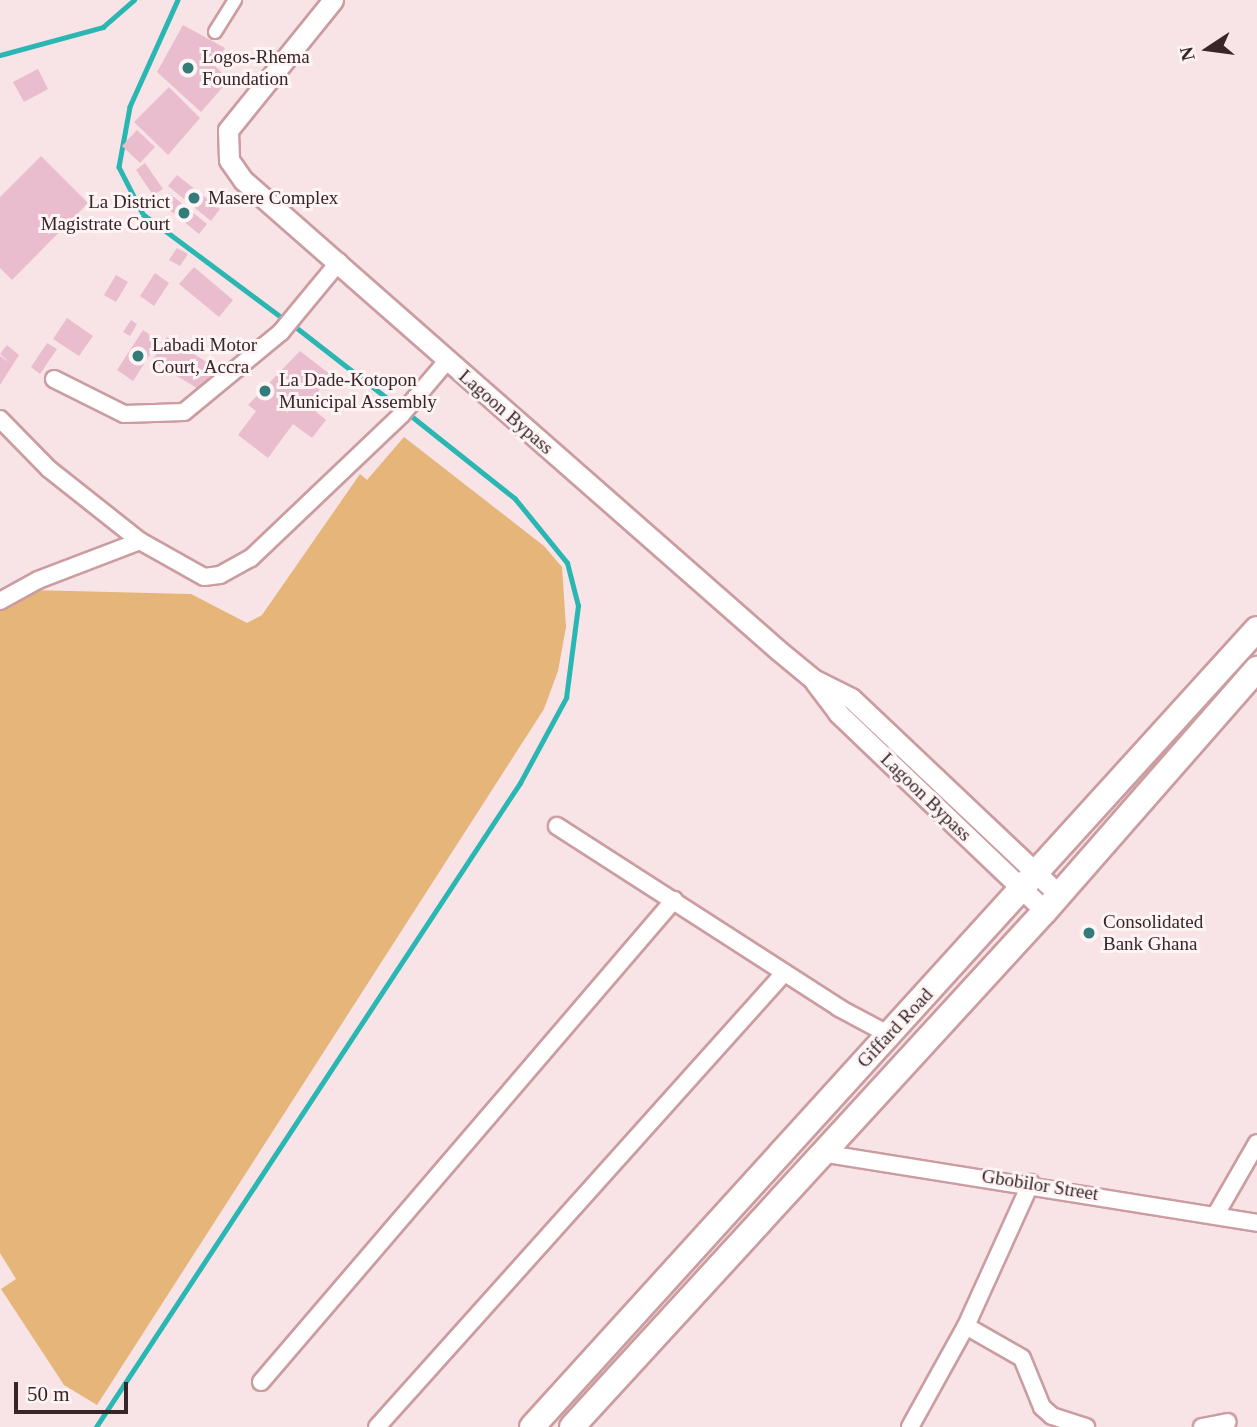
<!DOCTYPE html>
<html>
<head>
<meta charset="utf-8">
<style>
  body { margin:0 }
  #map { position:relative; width:1257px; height:1427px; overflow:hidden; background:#f8e4e6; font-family:"Times New Roman",serif }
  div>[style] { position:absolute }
  .green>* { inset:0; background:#e5b579 }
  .stream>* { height:4.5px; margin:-2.25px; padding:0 2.25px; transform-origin:2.25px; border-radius:2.25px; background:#2ab6b2 }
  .building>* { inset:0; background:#e9bdce }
  .roads { filter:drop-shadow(2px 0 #cb9da1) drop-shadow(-2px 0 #cb9da1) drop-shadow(0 2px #cb9da1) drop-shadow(0 -2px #cb9da1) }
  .pedestrian>* { height:12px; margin:-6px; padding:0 6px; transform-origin:6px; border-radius:6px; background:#fff }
  .minor>* { height:16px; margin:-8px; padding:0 8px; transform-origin:8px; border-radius:8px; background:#fff }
  .tertiary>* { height:19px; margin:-9.5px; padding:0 9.5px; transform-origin:9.5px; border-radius:9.5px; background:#fff }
  .primary>* { height:24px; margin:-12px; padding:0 12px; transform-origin:12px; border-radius:12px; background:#fff }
  .dots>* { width:19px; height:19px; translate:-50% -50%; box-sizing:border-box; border:4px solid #fef4f5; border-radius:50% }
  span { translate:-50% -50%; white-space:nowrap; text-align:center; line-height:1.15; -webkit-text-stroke:6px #fef4f5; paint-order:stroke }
  .poi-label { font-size:19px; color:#372527 }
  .left { translate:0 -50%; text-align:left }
  .right { translate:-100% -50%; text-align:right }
  .street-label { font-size:19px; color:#372527 }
  .north { position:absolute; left:1173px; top:14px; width:70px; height:70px; -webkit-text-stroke:5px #fef4f5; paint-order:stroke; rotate:257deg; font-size:19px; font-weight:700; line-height:28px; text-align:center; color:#372527 }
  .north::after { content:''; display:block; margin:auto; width:24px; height:32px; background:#372527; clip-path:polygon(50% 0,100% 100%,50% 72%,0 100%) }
  .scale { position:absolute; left:14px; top:1382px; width:114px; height:32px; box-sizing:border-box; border:4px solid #372527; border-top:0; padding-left:9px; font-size:21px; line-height:24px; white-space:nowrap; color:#372527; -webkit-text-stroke:5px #fef4f5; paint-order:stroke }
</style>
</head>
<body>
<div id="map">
  <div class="green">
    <i style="clip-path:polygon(404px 437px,544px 546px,562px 567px,566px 627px,558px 671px,544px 709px,97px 1405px,64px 1385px,1px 1289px,16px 1279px,0 1253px,0 608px,30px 590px,191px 594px,247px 623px,262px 615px,360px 474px,367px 480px)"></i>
  </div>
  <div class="stream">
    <i style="left:178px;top:0;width:117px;rotate:114.2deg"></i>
    <i style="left:130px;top:107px;width:61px;rotate:100.4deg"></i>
    <i style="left:119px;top:167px;width:53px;rotate:62.9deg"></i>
    <i style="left:143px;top:214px;width:177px;rotate:36.7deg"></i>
    <i style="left:0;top:55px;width:107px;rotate:-15.2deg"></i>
    <i style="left:103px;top:27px;width:41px;rotate:-41.1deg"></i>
    <i style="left:292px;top:324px;width:138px;rotate:37.9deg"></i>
    <i style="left:96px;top:1427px;width:771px;rotate:-56.64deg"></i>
    <i style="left:520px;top:783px;width:97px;rotate:-61.6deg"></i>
    <i style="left:566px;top:698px;width:93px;rotate:-82.6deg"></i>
    <i style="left:578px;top:606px;width:44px;rotate:-104.3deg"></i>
    <i style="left:567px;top:563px;width:82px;rotate:-129.1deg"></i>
    <i style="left:515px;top:499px;width:137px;rotate:-141.5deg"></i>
  </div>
  <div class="building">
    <i style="clip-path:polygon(183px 25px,225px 48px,214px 65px,229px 80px,201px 112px,157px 72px)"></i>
    <i style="clip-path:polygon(38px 69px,48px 89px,24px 102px,13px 82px)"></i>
    <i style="clip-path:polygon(169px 87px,200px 118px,168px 155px,134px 122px)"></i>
    <i style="clip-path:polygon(137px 130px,155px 147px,140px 163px,122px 146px)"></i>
    <i style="clip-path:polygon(41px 156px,88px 203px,12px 280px,0 268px,0 197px)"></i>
    <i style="clip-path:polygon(145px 163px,163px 189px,153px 195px,136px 170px)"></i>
    <i style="clip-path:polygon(177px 175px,220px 209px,211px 221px,168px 186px)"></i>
    <i style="clip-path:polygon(169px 193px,207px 224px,199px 234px,161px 203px)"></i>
    <i style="clip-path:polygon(177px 248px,188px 254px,180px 266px,169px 260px)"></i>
    <i style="clip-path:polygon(194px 267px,233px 300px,219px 317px,179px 284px)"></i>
    <i style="clip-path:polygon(155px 273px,169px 283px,154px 306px,140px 296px)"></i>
    <i style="clip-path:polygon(116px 275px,128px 282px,116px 302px,104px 295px)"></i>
    <i style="clip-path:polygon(67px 318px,93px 336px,79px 356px,53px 339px)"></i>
    <i style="clip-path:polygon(131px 320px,137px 324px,130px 336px,123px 332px)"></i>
    <i style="clip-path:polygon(143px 330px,159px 341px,133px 381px,117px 370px)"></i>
    <i style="clip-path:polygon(167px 337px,219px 370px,205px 393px,152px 361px)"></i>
    <i style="clip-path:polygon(47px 343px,57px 349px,40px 374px,31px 367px)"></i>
    <i style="clip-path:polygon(7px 345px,19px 355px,0 385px,0 356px,9px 362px,0 354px)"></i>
    <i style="clip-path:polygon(300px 351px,331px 375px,308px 405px,326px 420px,312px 438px,293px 424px,268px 458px,238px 435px,256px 411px,248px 405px)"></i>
  </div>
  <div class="roads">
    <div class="pedestrian">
      <i style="left:215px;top:32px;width:38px;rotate:-58deg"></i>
    </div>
    <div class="minor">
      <i style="left:54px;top:379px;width:78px;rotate:26.6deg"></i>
      <i style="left:124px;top:414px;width:60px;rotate:-1.9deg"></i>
      <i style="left:184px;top:412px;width:126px;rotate:-39.5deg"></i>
      <i style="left:281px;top:332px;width:91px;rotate:-50.4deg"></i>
      <i style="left:0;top:419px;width:70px;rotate:45.6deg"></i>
      <i style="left:49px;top:469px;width:116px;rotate:38.4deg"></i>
      <i style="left:140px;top:541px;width:73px;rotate:29.4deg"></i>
      <i style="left:204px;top:577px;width:16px;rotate:-7deg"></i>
      <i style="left:220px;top:575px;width:35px;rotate:-29deg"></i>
      <i style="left:251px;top:558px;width:207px;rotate:-43.6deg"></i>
      <i style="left:401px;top:415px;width:71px;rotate:-49.6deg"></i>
      <i style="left:0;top:601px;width:43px;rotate:-28.9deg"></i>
      <i style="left:38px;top:580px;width:109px;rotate:-20.9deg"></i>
      <i style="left:557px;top:826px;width:336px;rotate:32.8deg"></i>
      <i style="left:839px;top:1008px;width:55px;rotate:28deg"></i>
      <i style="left:821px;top:1153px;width:442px;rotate:9.1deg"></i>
      <i style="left:1215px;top:1216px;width:84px;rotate:-60.1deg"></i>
      <i style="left:966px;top:1326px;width:64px;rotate:29.7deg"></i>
      <i style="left:1022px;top:1358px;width:53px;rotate:67.8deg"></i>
      <i style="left:1042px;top:1407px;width:13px;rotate:42deg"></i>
      <i style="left:1052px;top:1416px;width:36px;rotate:18deg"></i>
      <i style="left:261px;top:1382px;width:635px;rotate:-49.41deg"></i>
      <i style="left:377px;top:1427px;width:610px;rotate:-48.12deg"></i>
      <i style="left:910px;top:1427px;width:115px;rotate:-61deg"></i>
      <i style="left:966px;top:1326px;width:157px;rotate:-65.6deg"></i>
      <i style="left:1202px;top:1427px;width:26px;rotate:-11deg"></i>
    </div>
    <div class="tertiary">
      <i style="left:333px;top:0;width:167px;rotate:128.9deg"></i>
      <i style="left:228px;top:130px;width:30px;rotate:88deg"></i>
      <i style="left:229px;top:160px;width:24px;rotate:55deg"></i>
      <i style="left:243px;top:180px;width:712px;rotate:41.3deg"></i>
      <i style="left:778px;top:650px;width:45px;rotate:39.6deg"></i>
      <i style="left:813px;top:679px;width:42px;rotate:26.6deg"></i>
      <i style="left:851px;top:698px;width:285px;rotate:43.4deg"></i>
      <i style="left:815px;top:682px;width:39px;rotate:53deg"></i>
      <i style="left:838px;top:713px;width:286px;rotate:43.7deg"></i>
    </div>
    <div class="primary">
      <i style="left:532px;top:1427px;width:1078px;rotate:-47.74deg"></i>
      <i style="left:572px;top:1427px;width:700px;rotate:-47.49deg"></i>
      <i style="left:1045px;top:911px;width:322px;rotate:-48.8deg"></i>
    </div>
  </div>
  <div class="dots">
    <i style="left:188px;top:68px;background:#347c7a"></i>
    <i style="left:194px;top:198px;background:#347c7a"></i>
    <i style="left:184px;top:213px;background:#347c7a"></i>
    <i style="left:138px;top:356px;background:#347c7a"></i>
    <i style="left:265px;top:391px;background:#347c7a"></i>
    <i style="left:1089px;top:933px;background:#347c7a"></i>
  </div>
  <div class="poi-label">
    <span class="left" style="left:202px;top:68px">Logos-Rhema<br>Foundation</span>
    <span class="left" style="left:208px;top:198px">Masere Complex</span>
    <span class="right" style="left:170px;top:213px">La District<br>Magistrate Court</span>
    <span class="left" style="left:152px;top:356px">Labadi Motor<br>Court, Accra</span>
    <span class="left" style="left:279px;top:391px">La Dade-Kotopon<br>Municipal Assembly</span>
    <span class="left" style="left:1103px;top:933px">Consolidated<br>Bank Ghana</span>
  </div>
  <div class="street-label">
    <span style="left:506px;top:412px;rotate:41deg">Lagoon Bypass</span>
    <span style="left:926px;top:797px;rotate:44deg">Lagoon Bypass</span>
    <span style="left:895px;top:1028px;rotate:-47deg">Giffard Road</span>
    <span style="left:1040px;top:1185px;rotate:9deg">Gbobilor Street</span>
  </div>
  <div class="north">N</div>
  <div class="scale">50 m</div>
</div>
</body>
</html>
